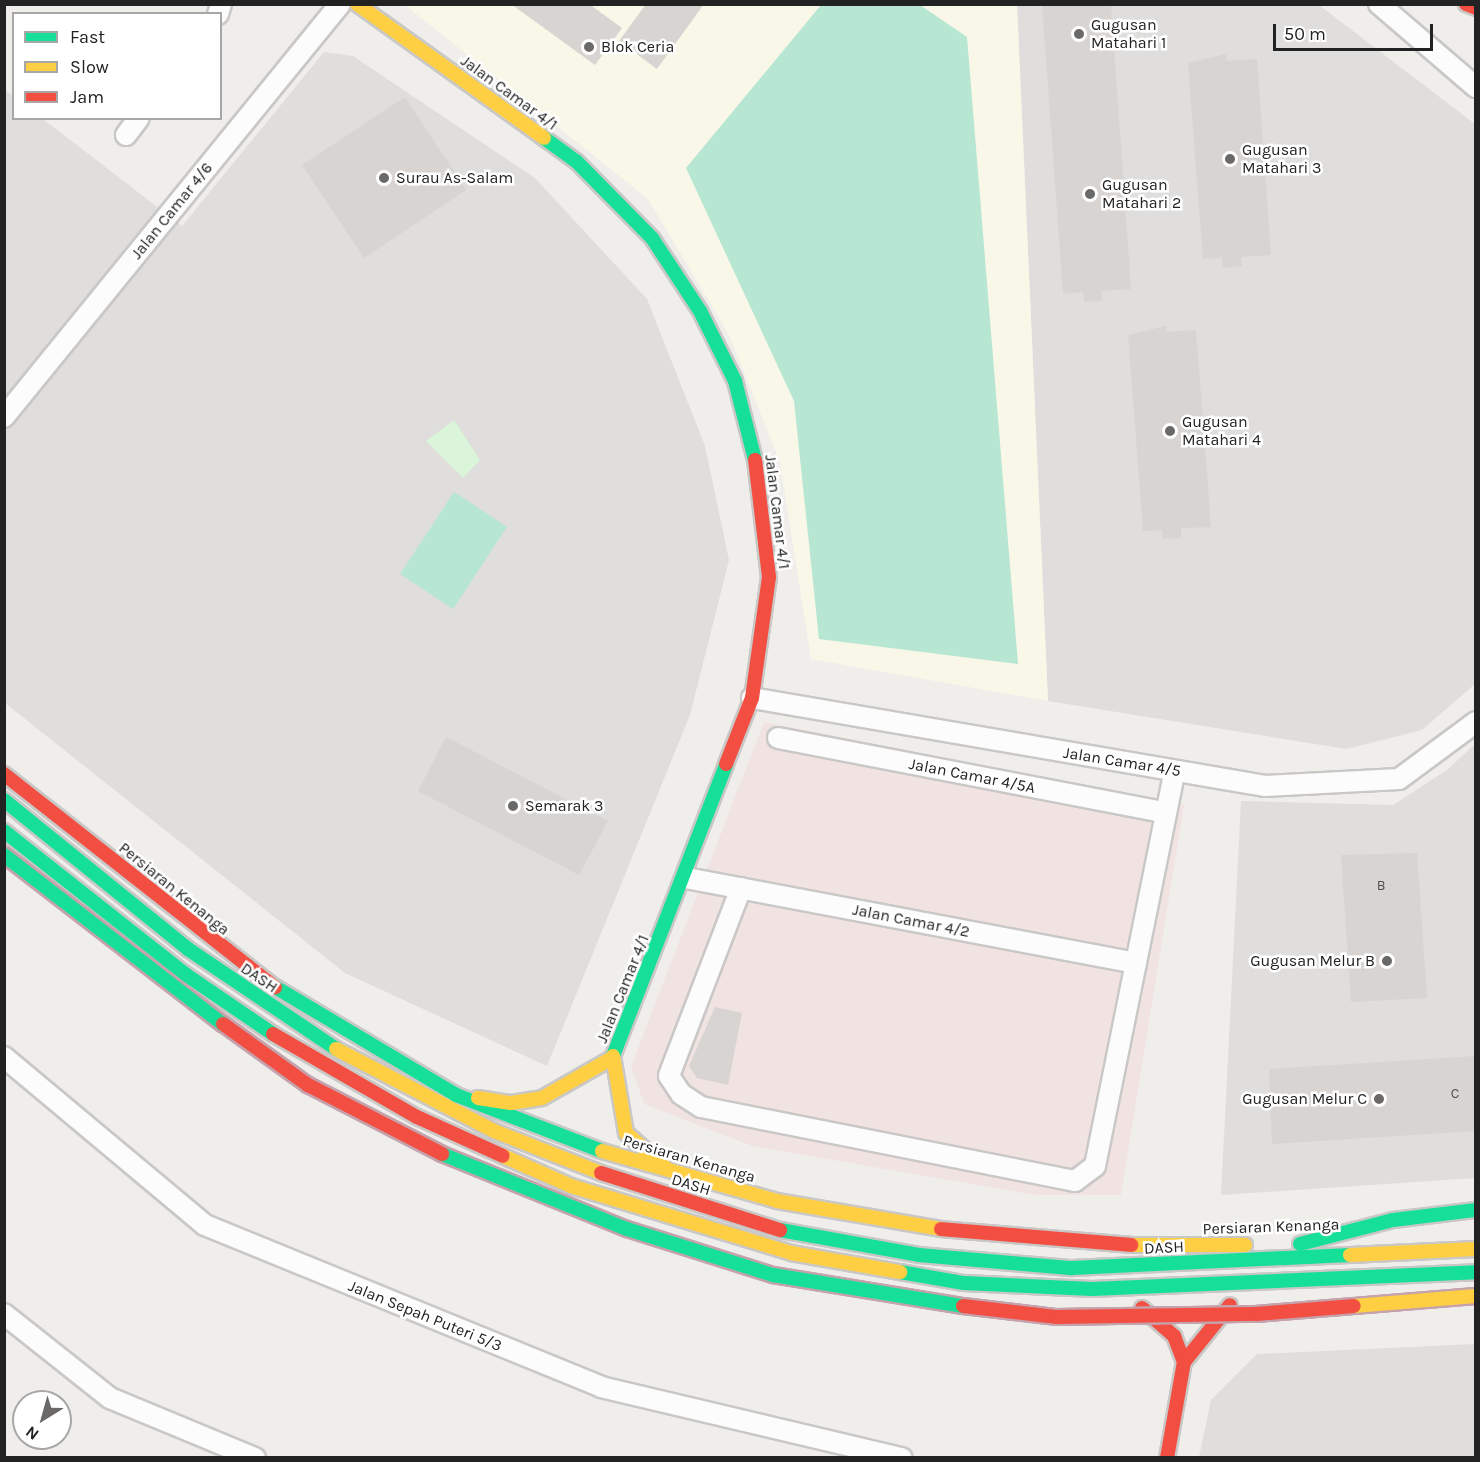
<!DOCTYPE html>
<html>
<head>
<meta charset="utf-8">
<style>
  body { margin:0 }
  #map { position:relative; width:1480px; height:1462px; overflow:hidden; background:#f0eeeb; font-family:Karla,sans-serif }
  div>[style] { position:absolute }
  .residential>* { inset:0; background:#dfdedc }
  .commercial>* { inset:0; background:#f1e3e1 }
  .education>* { inset:0; background:#f8f7e8 }
  .park>* { inset:0; background:#daf5da }
  .pitch>* { inset:0; background:#b7e6d2 }
  .building>* { inset:0; background:#d7d4d2 }
  .roads { filter:drop-shadow(2px 0 #c9c8c7) drop-shadow(-2px 0 #c9c8c7) drop-shadow(0 2px #c9c8c7) drop-shadow(0 -2px #c9c8c7) }
  .street>* { height:20px; margin:-10px; padding:0 10px; transform-origin:10px; border-radius:10px; background:#fdfcfc }
  .fast>* { height:14px; margin:-7px; padding:0 7px; transform-origin:7px; border-radius:7px; background:#16e098 }
  .slow>* { height:14px; margin:-7px; padding:0 7px; transform-origin:7px; border-radius:7px; background:#ffcf43 }
  .jam>* { height:14px; margin:-7px; padding:0 7px; transform-origin:7px; border-radius:7px; background:#f24e42 }
  .bridges { filter:drop-shadow(2px 0 #c5a2ac) drop-shadow(-2px 0 #c5a2ac) drop-shadow(0 2px #c5a2ac) drop-shadow(0 -2px #c5a2ac) }
  .fast-bridge>* { height:14px; margin:-7px; padding:0 7px; transform-origin:7px; border-radius:7px; background:#16e098 }
  .slow-bridge>* { height:14px; margin:-7px; padding:0 7px; transform-origin:7px; border-radius:7px; background:#ffcf43 }
  .jam-bridge>* { height:14px; margin:-7px; padding:0 7px; transform-origin:7px; border-radius:7px; background:#f24e42 }
  .dots>* { width:16px; height:16px; translate:-50% -50%; box-sizing:border-box; border:3px solid #fff; border-radius:50% }
  span { translate:-50% -50%; white-space:nowrap; text-align:center; line-height:1.15; -webkit-text-stroke:5px #fff; paint-order:stroke }
  .number-label { font-size:14px; color:#4f4e4e }
  .number-label span { -webkit-text-stroke-width:0 }
  .poi-label { font-size:16px; color:#222 }
  .left { translate:0 -50%; text-align:left }
  .right { translate:-100% -50%; text-align:right }
  .street-label { font-size:16px; color:#222 }
  .frame { position:absolute; inset:0; border:6px solid #222; pointer-events:none }
  .legend { position:absolute; left:12px; top:12px; width:210px; height:108px; box-sizing:border-box; background:#fff; border:2px solid #a7a7a7; margin:0; padding:8px 10px; list-style:none; font-size:18px; color:#222 }
  .legend li { display:flex; align-items:center; gap:12px; height:30px }
  .legend b { width:30px; border:2px solid #a7a7a7 }
  .north { position:absolute; left:12px; top:1390px; width:60px; height:60px; box-sizing:border-box; background:#fff; border:2px solid #a7a7a7; border-radius:50%; rotate:217deg; font-size:16px; font-weight:700; line-height:24px; text-align:center; color:#222 }
  .north::after { content:''; display:block; margin:auto; width:21px; height:27px; background:#6a6968; clip-path:polygon(50% 0,100% 100%,50% 72%,0 100%) }
  .scale { position:absolute; left:1273px; top:24px; width:160px; height:27px; box-sizing:border-box; border:3px solid #222; border-top:0; padding-left:8px; font-size:18px; line-height:21px; white-space:nowrap; color:#222; -webkit-text-stroke:4px #fff; paint-order:stroke }
</style>
</head>
<body>
<div id="map">
  <div class="residential">
    <i style="clip-path:polygon(1017px 5px,1319px 5px,1475px 124px,1475px 684px,1422px 730px,1346px 749px,1048px 701px)"></i>
    <i style="clip-path:polygon(324px 52px,353px 56px,535px 178px,647px 299px,705px 446px,729px 560px,690px 715px,547px 1066px,345px 973px,5px 703px,4px 89px,13px 96px,14px 118px,43px 119px,182px 226px)"></i>
    <i style="clip-path:polygon(1475px 744px,1475px 1178px,1221px 1195px,1241px 801px,1393px 805px,1447px 770px)"></i>
    <i style="clip-path:polygon(1475px 1344px,1475px 1457px,1199px 1457px,1211px 1400px,1257px 1354px)"></i>
  </div>
  <div class="commercial">
    <i style="clip-path:polygon(764px 722px,1184px 805px,1121px 1195px,1035px 1195px,752px 1146px,644px 1104px,631px 1066px)"></i>
  </div>
  <div class="education">
    <i style="clip-path:polygon(405px 5px,1017px 5px,1048px 701px,811px 659px,780px 462px,729px 335px,648px 199px)"></i>
  </div>
  <div class="park">
    <i style="clip-path:polygon(454px 420px,480px 460px,463px 478px,426px 441px)"></i>
  </div>
  <div class="pitch">
    <i style="clip-path:polygon(821px 5px,920px 5px,967px 37px,1018px 664px,819px 639px,794px 401px,686px 168px)"></i>
    <i style="clip-path:polygon(454px 492px,507px 527px,453px 609px,400px 574px)"></i>
  </div>
  <div class="building">
    <i style="clip-path:polygon(511px 4px,589px 4px,622px 28px,595px 65px)"></i>
    <i style="clip-path:polygon(646px 4px,704px 4px,657px 69px,619px 41px)"></i>
    <i style="clip-path:polygon(1042px 4px,1111px 4px,1131px 289px,1101px 291px,1102px 301px,1084px 302px,1083px 292px,1063px 294px)"></i>
    <i style="clip-path:polygon(1226px 54px,1227px 61px,1257px 59px,1271px 255px,1241px 257px,1242px 266px,1223px 268px,1222px 258px,1203px 259px,1188px 63px)"></i>
    <i style="clip-path:polygon(405px 97px,466px 190px,364px 258px,302px 165px)"></i>
    <i style="clip-path:polygon(1166px 326px,1166px 332px,1196px 330px,1211px 527px,1181px 528px,1181px 538px,1163px 539px,1162px 530px,1143px 531px,1128px 335px)"></i>
    <i style="clip-path:polygon(446px 737px,608px 821px,579px 875px,418px 791px)"></i>
    <i style="clip-path:polygon(1417px 853px,1427px 998px,1351px 1002px,1341px 855px)"></i>
    <i style="clip-path:polygon(715px 1007px,742px 1013px,728px 1085px,697px 1078px,689px 1066px)"></i>
    <i style="clip-path:polygon(1476px 1056px,1476px 1131px,1272px 1144px,1269px 1069px)"></i>
  </div>
  <div class="roads">
    <div class="street">
      <i style="left:1379px;top:4px;width:128px;rotate:40.6deg"></i>
      <i style="left:218px;top:14px;width:10px;rotate:-73deg"></i>
      <i style="left:126px;top:135px;width:21px;rotate:-53deg"></i>
      <i style="left:4px;top:417px;width:532px;rotate:-50.87deg"></i>
      <i style="left:752px;top:698px;width:520px;rotate:9.73deg"></i>
      <i style="left:1265px;top:786px;width:134px;rotate:-3deg"></i>
      <i style="left:1399px;top:779px;width:96px;rotate:-36.5deg"></i>
      <i style="left:778px;top:738px;width:395px;rotate:10.9deg"></i>
      <i style="left:686px;top:878px;width:458px;rotate:10.7deg"></i>
      <i style="left:741px;top:888px;width:201px;rotate:111deg"></i>
      <i style="left:669px;top:1076px;width:22px;rotate:56deg"></i>
      <i style="left:681px;top:1094px;width:24px;rotate:33deg"></i>
      <i style="left:701px;top:1107px;width:381px;rotate:11.2deg"></i>
      <i style="left:1075px;top:1181px;width:25px;rotate:-37deg"></i>
      <i style="left:1095px;top:1166px;width:403px;rotate:-78.6deg"></i>
      <i style="left:4px;top:1057px;width:262px;rotate:39.9deg"></i>
      <i style="left:205px;top:1225px;width:428px;rotate:22.2deg"></i>
      <i style="left:601px;top:1387px;width:309px;rotate:13.3deg"></i>
      <i style="left:4px;top:1314px;width:135px;rotate:38.4deg"></i>
      <i style="left:110px;top:1398px;width:157px;rotate:22.5deg"></i>
    </div>
    <div class="fast">
      <i style="left:544px;top:138px;width:39px;rotate:36deg"></i>
      <i style="left:576px;top:161px;width:108px;rotate:45.4deg"></i>
      <i style="left:652px;top:238px;width:87px;rotate:56.7deg"></i>
      <i style="left:700px;top:311px;width:78px;rotate:63.4deg"></i>
      <i style="left:735px;top:381px;width:81px;rotate:75.8deg"></i>
      <i style="left:4px;top:800px;width:237px;rotate:39deg"></i>
      <i style="left:188px;top:949px;width:179px;rotate:34deg"></i>
      <i style="left:4px;top:831px;width:231px;rotate:38.3deg"></i>
      <i style="left:185px;top:974px;width:107px;rotate:34.3deg"></i>
      <i style="left:275px;top:987px;width:211px;rotate:30.8deg"></i>
      <i style="left:456px;top:1095px;width:156px;rotate:21deg"></i>
      <i style="left:613px;top:1056px;width:313px;rotate:-68.8deg"></i>
      <i style="left:780px;top:1230px;width:141px;rotate:10.2deg"></i>
      <i style="left:919px;top:1255px;width:154px;rotate:4.9deg"></i>
      <i style="left:1072px;top:1268px;width:278px;rotate:-2.7deg"></i>
      <i style="left:1300px;top:1244px;width:96px;rotate:-14.5deg"></i>
      <i style="left:1393px;top:1220px;width:84px;rotate:-6.9deg"></i>
      <i style="left:900px;top:1272px;width:65px;rotate:9.8deg"></i>
      <i style="left:964px;top:1283px;width:128px;rotate:2.7deg"></i>
      <i style="left:1092px;top:1289px;width:384px;rotate:-2.5deg"></i>
    </div>
    <div class="slow">
      <i style="left:357px;top:4px;width:230px;rotate:35.6deg"></i>
      <i style="left:336px;top:1049px;width:178px;rotate:27.4deg"></i>
      <i style="left:494px;top:1131px;width:115px;rotate:21.4deg"></i>
      <i style="left:613px;top:1056px;width:78px;rotate:80.4deg"></i>
      <i style="left:626px;top:1133px;width:55px;rotate:41.3deg"></i>
      <i style="left:478px;top:1098px;width:33px;rotate:9deg"></i>
      <i style="left:511px;top:1103px;width:31px;rotate:-9deg"></i>
      <i style="left:542px;top:1098px;width:81px;rotate:-29.7deg"></i>
      <i style="left:602px;top:1151px;width:182px;rotate:15.9deg"></i>
      <i style="left:777px;top:1201px;width:166px;rotate:9.7deg"></i>
      <i style="left:503px;top:1156px;width:74px;rotate:23.8deg"></i>
      <i style="left:571px;top:1186px;width:230px;rotate:16.9deg"></i>
      <i style="left:791px;top:1253px;width:111px;rotate:9.9deg"></i>
      <i style="left:1131px;top:1245px;width:114px"></i>
      <i style="left:1350px;top:1255px;width:126px;rotate:-2.7deg"></i>
    </div>
    <div class="jam">
      <i style="left:1466px;top:4px;width:11px;rotate:22deg"></i>
      <i style="left:726px;top:764px;width:71px;rotate:-68.5deg"></i>
      <i style="left:752px;top:698px;width:122px;rotate:-82deg"></i>
      <i style="left:769px;top:577px;width:118px;rotate:-96.8deg"></i>
      <i style="left:4px;top:774px;width:345px;rotate:38.2deg"></i>
      <i style="left:273px;top:1034px;width:166px;rotate:30deg"></i>
      <i style="left:417px;top:1117px;width:94px;rotate:24.4deg"></i>
      <i style="left:601px;top:1173px;width:188px;rotate:17.7deg"></i>
      <i style="left:941px;top:1229px;width:191px;rotate:4.8deg"></i>
      <i style="left:1142px;top:1308px;width:43px;rotate:41.2deg"></i>
      <i style="left:1174px;top:1336px;width:28px;rotate:69deg"></i>
      <i style="left:1167px;top:1458px;width:97px;rotate:-80deg"></i>
      <i style="left:1184px;top:1362px;width:73px;rotate:-51.1deg"></i>
    </div>
  </div>
  <div class="bridges">
    <div class="fast-bridge">
      <i style="left:4px;top:855px;width:277px;rotate:37.7deg"></i>
      <i style="left:442px;top:1154px;width:200px;rotate:22.1deg"></i>
      <i style="left:627px;top:1229px;width:153px;rotate:17.5deg"></i>
      <i style="left:773px;top:1275px;width:193px;rotate:9.3deg"></i>
    </div>
    <div class="slow-bridge">
      <i style="left:1354px;top:1306px;width:122px;rotate:-4.7deg"></i>
    </div>
    <div class="jam-bridge">
      <i style="left:223px;top:1024px;width:105px;rotate:35.7deg"></i>
      <i style="left:308px;top:1085px;width:151px;rotate:27.2deg"></i>
      <i style="left:963px;top:1306px;width:95px;rotate:6.7deg"></i>
      <i style="left:1057px;top:1317px;width:199px;rotate:-0.9deg"></i>
      <i style="left:1256px;top:1314px;width:98px;rotate:-4.7deg"></i>
    </div>
  </div>
  <div class="dots">
    <i style="left:1079px;top:34px;background:#6a6968"></i>
    <i style="left:589px;top:47px;background:#6a6968"></i>
    <i style="left:1230px;top:159px;background:#6a6968"></i>
    <i style="left:384px;top:178px;background:#6a6968"></i>
    <i style="left:1090px;top:194px;background:#6a6968"></i>
    <i style="left:1170px;top:431px;background:#6a6968"></i>
    <i style="left:513px;top:806px;background:#6a6968"></i>
    <i style="left:1387px;top:961px;background:#6a6968"></i>
    <i style="left:1379px;top:1099px;background:#6a6968"></i>
  </div>
  <div class="number-label">
    <span style="left:1381px;top:886px">B</span>
    <span style="left:1455px;top:1094px">C</span>
  </div>
  <div class="poi-label">
    <span class="left" style="left:1091px;top:34px">Gugusan<br>Matahari 1</span>
    <span class="left" style="left:601px;top:47px">Blok Ceria</span>
    <span class="left" style="left:1242px;top:159px">Gugusan<br>Matahari 3</span>
    <span class="left" style="left:396px;top:178px">Surau As-Salam</span>
    <span class="left" style="left:1102px;top:194px">Gugusan<br>Matahari 2</span>
    <span class="left" style="left:1182px;top:431px">Gugusan<br>Matahari 4</span>
    <span class="left" style="left:525px;top:806px">Semarak 3</span>
    <span class="right" style="left:1375px;top:961px">Gugusan Melur B</span>
    <span class="right" style="left:1367px;top:1099px">Gugusan Melur C</span>
  </div>
  <div class="street-label">
    <span style="left:509px;top:93px;rotate:36deg">Jalan Camar 4/1</span>
    <span style="left:172px;top:211px;rotate:-51deg">Jalan Camar 4/6</span>
    <span style="left:777px;top:512px;rotate:83deg">Jalan Camar 4/1</span>
    <span style="left:1122px;top:762px;rotate:9deg">Jalan Camar 4/5</span>
    <span style="left:972px;top:776px;rotate:11deg">Jalan Camar 4/5A</span>
    <span style="left:174px;top:889px;rotate:39deg">Persiaran Kenanga</span>
    <span style="left:911px;top:921px;rotate:11deg">Jalan Camar 4/2</span>
    <span style="left:259px;top:978px;rotate:34deg">DASH</span>
    <span style="left:623px;top:989px;rotate:-68deg">Jalan Camar 4/1</span>
    <span style="left:689px;top:1159px;rotate:16deg">Persiaran Kenanga</span>
    <span style="left:691px;top:1185px;rotate:17deg">DASH</span>
    <span style="left:1271px;top:1227px;rotate:-2deg">Persiaran Kenanga</span>
    <span style="left:1164px;top:1248px;rotate:-3deg">DASH</span>
    <span style="left:425px;top:1316px;rotate:22deg">Jalan Sepah Puteri 5/3</span>
  </div>
  <div class="frame"></div>
  <ul class="legend">
  <li><b style="height:8px;background:#16e098"></b>Fast</li>
  <li><b style="height:8px;background:#ffcf43"></b>Slow</li>
  <li><b style="height:8px;background:#f24e42"></b>Jam</li>
  </ul>
  <div class="north">N</div>
  <div class="scale">50 m</div>
</div>
</body>
</html>
